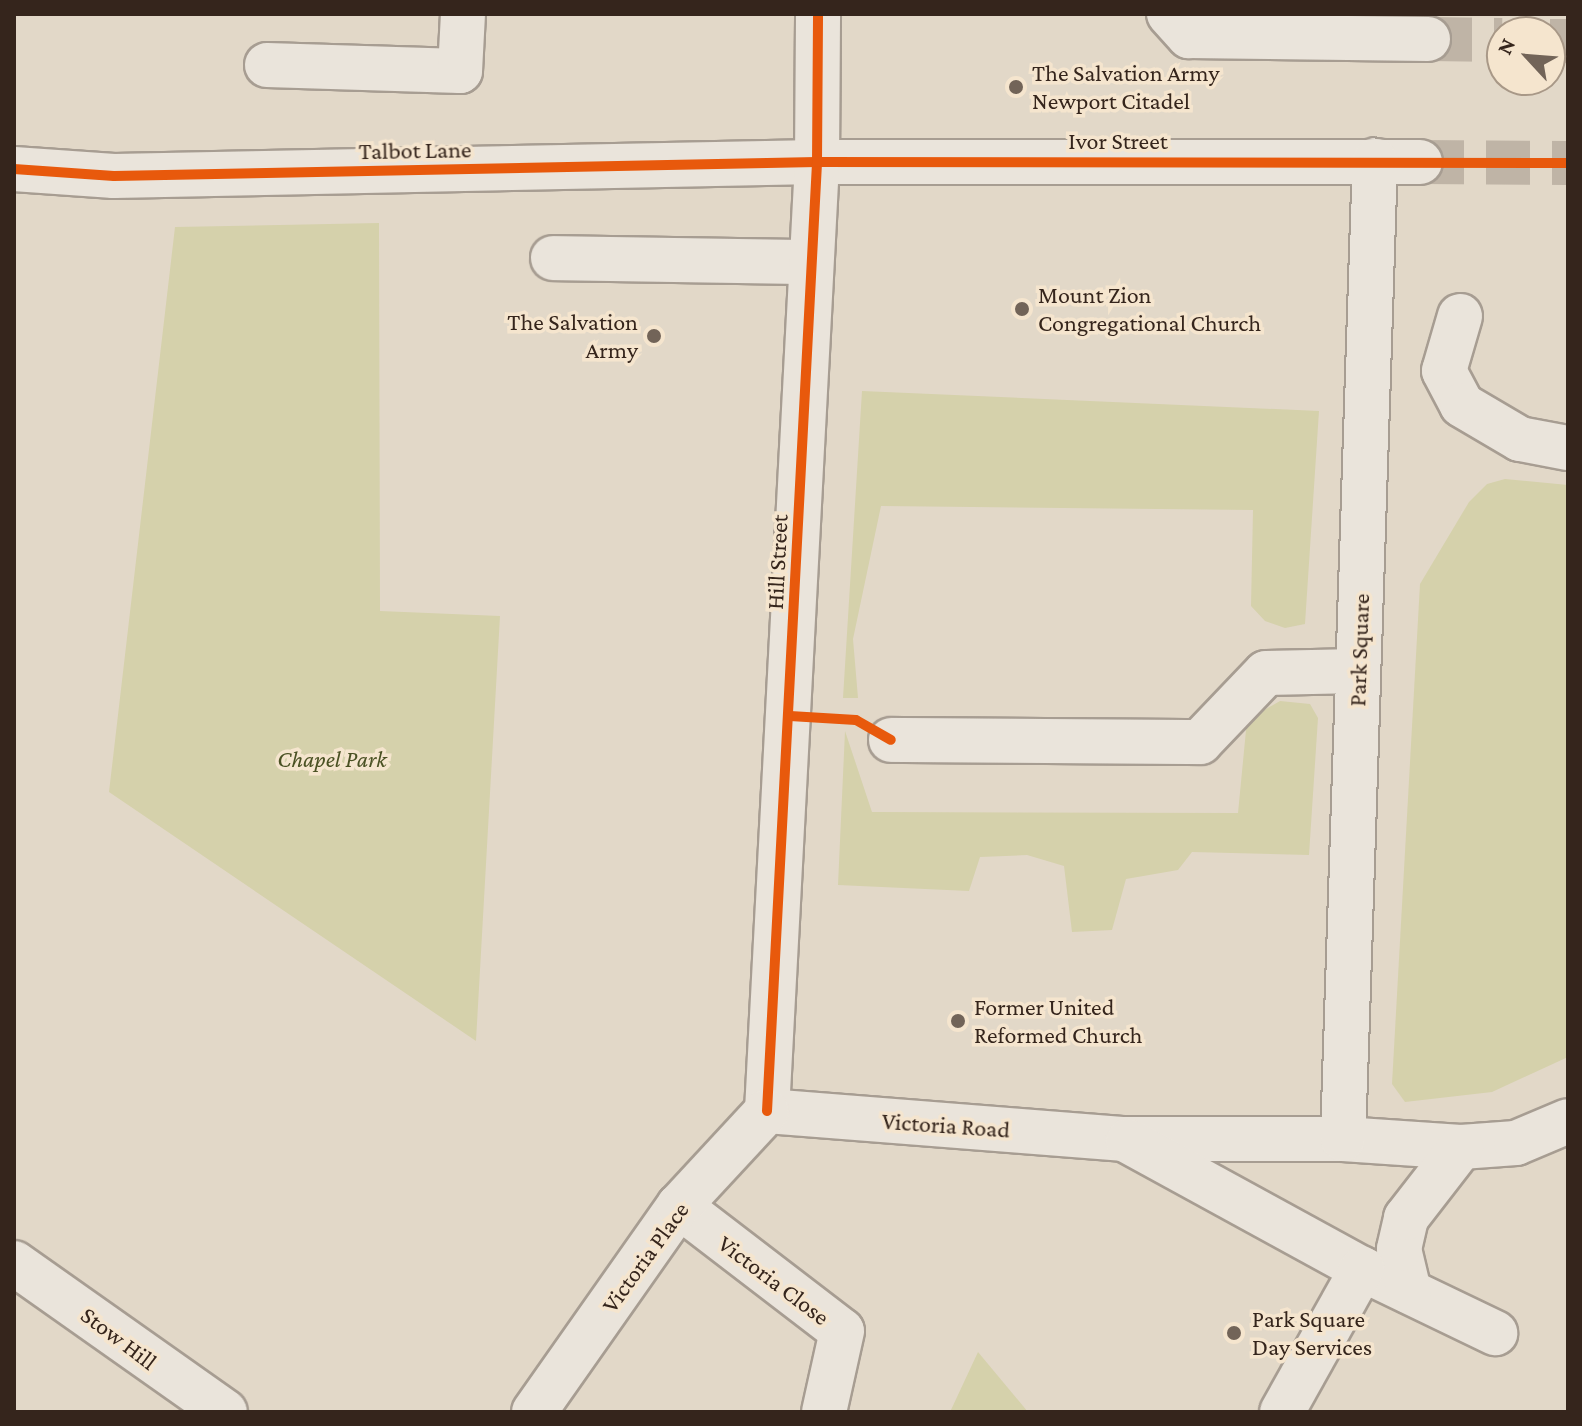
<!DOCTYPE html>
<html>
<head>
<meta charset="utf-8">
<style>
  body { margin:0 }
  #map { position:relative; width:1582px; height:1426px; overflow:hidden; background:#e2d8c8; font-family:"Crimson Pro",serif }
  div>[style] { position:absolute }
  .green>* { inset:0; background:#d5d1ab }
  .minor-tunnel>* { height:44px; margin-top:-22px; transform-origin:0; background:repeating-linear-gradient(90deg,#bfb4a6 0 44px,transparent 0 66px) }
  .roads { filter:drop-shadow(2px 0 #a79d92) drop-shadow(-2px 0 #a79d92) drop-shadow(0 2px #a79d92) drop-shadow(0 -2px #a79d92) }
  .minor>* { height:44px; margin:-22px; padding:0 22px; transform-origin:22px; border-radius:22px; background:#eae4db }
  .cycleway>* { height:10px; margin:-5px; padding:0 5px; transform-origin:5px; border-radius:5px; background:#e8590c }
  .dots>* { width:22px; height:22px; translate:-50% -50%; box-sizing:border-box; border:4px solid #f5e5ce; border-radius:50% }
  span { translate:-50% -50%; white-space:nowrap; text-align:center; line-height:1.15; -webkit-text-stroke:7px #f5e5ce; paint-order:stroke }
  .poi-label { font-size:24px; color:#35251c }
  .left { translate:0 -50%; text-align:left }
  .right { translate:-100% -50%; text-align:right }
  .street-label { font-size:24px; color:#35251c }
  .park-label { font-size:24px; color:#4a5123; font-style:italic }
  .frame { position:absolute; inset:0; border:16px solid #35251c; pointer-events:none }
  .north { position:absolute; left:1486px; top:16px; width:80px; height:80px; box-sizing:border-box; background:#f5e5ce; border:2px solid #a89887; border-radius:50%; rotate:296deg; font-size:22px; font-weight:700; line-height:32px; text-align:center; color:#35251c }
  .north::after { content:''; display:block; margin:auto; width:28px; height:36px; background:#726458; clip-path:polygon(50% 0,100% 100%,50% 72%,0 100%) }
</style>
</head>
<body>
<div id="map">
  <div class="green">
    <i style="clip-path:polygon(379px 223px,380px 611px,500px 616px,476px 1041px,109px 792px,175px 227px)"></i>
    <i style="clip-path:polygon(862px 391px,1319px 411px,1305px 624px,1285px 628px,1265px 621px,1251px 606px,1253px 510px,881px 506px,853px 639px,858px 698px,843px 698px)"></i>
    <i style="clip-path:polygon(1505px 479px,1568px 485px,1568px 1057px,1492px 1092px,1405px 1102px,1392px 1084px,1420px 584px,1469px 502px,1487px 484px)"></i>
    <i style="clip-path:polygon(1280px 701px,1310px 704px,1318px 718px,1309px 855px,1192px 852px,1178px 870px,1126px 879px,1112px 930px,1072px 932px,1064px 866px,1027px 855px,980px 857px,969px 891px,838px 885px,845px 731px,872px 812px,1238px 813px,1247px 720px)"></i>
    <i style="clip-path:polygon(978px 1352px,1028px 1412px,950px 1412px)"></i>
  </div>
  <div class="minor-tunnel">
    <i style="left:1428px;top:39px;width:74px;rotate:0.8deg"></i>
    <i style="left:1550px;top:41px;width:18px"></i>
    <i style="left:1420px;top:162px;width:148px;rotate:0.4deg"></i>
  </div>
  <div class="roads">
    <div class="minor">
      <i style="left:1169px;top:14px;width:30px;rotate:48deg"></i>
      <i style="left:1189px;top:36px;width:239px;rotate:0.7deg"></i>
      <i style="left:267px;top:65px;width:193px;rotate:1.8deg"></i>
      <i style="left:460px;top:71px;width:57px;rotate:-87deg"></i>
      <i style="left:14px;top:169px;width:100px;rotate:4deg"></i>
      <i style="left:114px;top:176px;width:703px;rotate:-1.14deg"></i>
      <i style="left:817px;top:162px;width:603px"></i>
      <i style="left:553px;top:258px;width:258px;rotate:0.9deg"></i>
      <i style="left:1460px;top:316px;width:57px;rotate:106.2deg"></i>
      <i style="left:1444px;top:371px;width:38px;rotate:62deg"></i>
      <i style="left:1462px;top:405px;width:67px;rotate:30.4deg"></i>
      <i style="left:1520px;top:439px;width:49px;rotate:10.6deg"></i>
      <i style="left:891px;top:740px;width:309px;rotate:0.4deg"></i>
      <i style="left:1200px;top:742px;width:95px;rotate:-46.3deg"></i>
      <i style="left:1266px;top:673px;width:92px;rotate:-1.2deg"></i>
      <i style="left:767px;top:1111px;width:950px;rotate:-86.98deg"></i>
      <i style="left:817px;top:162px;width:148px;rotate:-89.6deg"></i>
      <i style="left:767px;top:1111px;width:359px;rotate:4.5deg"></i>
      <i style="left:1125px;top:1139px;width:218px"></i>
      <i style="left:1343px;top:1139px;width:118px;rotate:3.9deg"></i>
      <i style="left:1461px;top:1147px;width:55px;rotate:-4.2deg"></i>
      <i style="left:1516px;top:1143px;width:56px;rotate:-22.9deg"></i>
      <i style="left:1343px;top:1139px;width:979px;rotate:-88.13deg"></i>
      <i style="left:1128px;top:1141px;width:267px;rotate:28.7deg"></i>
      <i style="left:1362px;top:1269px;width:148px;rotate:25.7deg"></i>
      <i style="left:679px;top:1206px;width:205px;rotate:37.5deg"></i>
      <i style="left:842px;top:1331px;width:83px;rotate:102.5deg"></i>
      <i style="left:14px;top:1263px;width:258px;rotate:35.2deg"></i>
      <i style="left:1409px;top:1291px;width:43px;rotate:-103.4deg"></i>
      <i style="left:1399px;top:1249px;width:32px;rotate:-77deg"></i>
      <i style="left:1406px;top:1218px;width:90px;rotate:-52.2deg"></i>
      <i style="left:534px;top:1412px;width:252px;rotate:-54.9deg"></i>
      <i style="left:679px;top:1206px;width:129px;rotate:-47.2deg"></i>
      <i style="left:1282px;top:1412px;width:164px;rotate:-60.8deg"></i>
    </div>
  </div>
  <div class="cycleway">
    <i style="left:14px;top:169px;width:100px;rotate:4deg"></i>
    <i style="left:114px;top:176px;width:703px;rotate:-1.14deg"></i>
    <i style="left:817px;top:162px;width:751px;rotate:0.08deg"></i>
    <i style="left:790px;top:716px;width:66px;rotate:3.5deg"></i>
    <i style="left:856px;top:720px;width:40px;rotate:29.7deg"></i>
    <i style="left:767px;top:1111px;width:950px;rotate:-86.98deg"></i>
    <i style="left:817px;top:162px;width:148px;rotate:-89.6deg"></i>
  </div>
  <div class="dots">
    <i style="left:1016px;top:87px;background:#726458"></i>
    <i style="left:1022px;top:309px;background:#726458"></i>
    <i style="left:654px;top:336px;background:#726458"></i>
    <i style="left:958px;top:1021px;background:#726458"></i>
    <i style="left:1234px;top:1333px;background:#726458"></i>
  </div>
  <div class="poi-label">
    <span class="left" style="left:1032px;top:87px">The Salvation Army<br>Newport Citadel</span>
    <span class="left" style="left:1038px;top:309px">Mount Zion<br>Congregational Church</span>
    <span class="right" style="left:638px;top:336px">The Salvation<br>Army</span>
    <span class="left" style="left:974px;top:1021px">Former United<br>Reformed Church</span>
    <span class="left" style="left:1252px;top:1333px">Park Square<br>Day Services</span>
  </div>
  <div class="street-label">
    <span style="left:1118px;top:141px">Ivor Street</span>
    <span style="left:415px;top:150px;rotate:-1deg">Talbot Lane</span>
    <span style="left:777px;top:562px;rotate:-87deg">Hill Street</span>
    <span style="left:1359px;top:650px;rotate:-88deg">Park Square</span>
    <span style="left:946px;top:1125px;rotate:4deg">Victoria Road</span>
    <span style="left:645px;top:1257px;rotate:-54deg">Victoria Place</span>
    <span style="left:774px;top:1280px;rotate:37deg">Victoria Close</span>
    <span style="left:119px;top:1338px;rotate:37deg">Stow Hill</span>
  </div>
  <div class="park-label">
    <span style="left:332px;top:759px">Chapel Park</span>
  </div>
  <div class="frame"></div>
  <div class="north">N</div>
</div>
</body>
</html>
